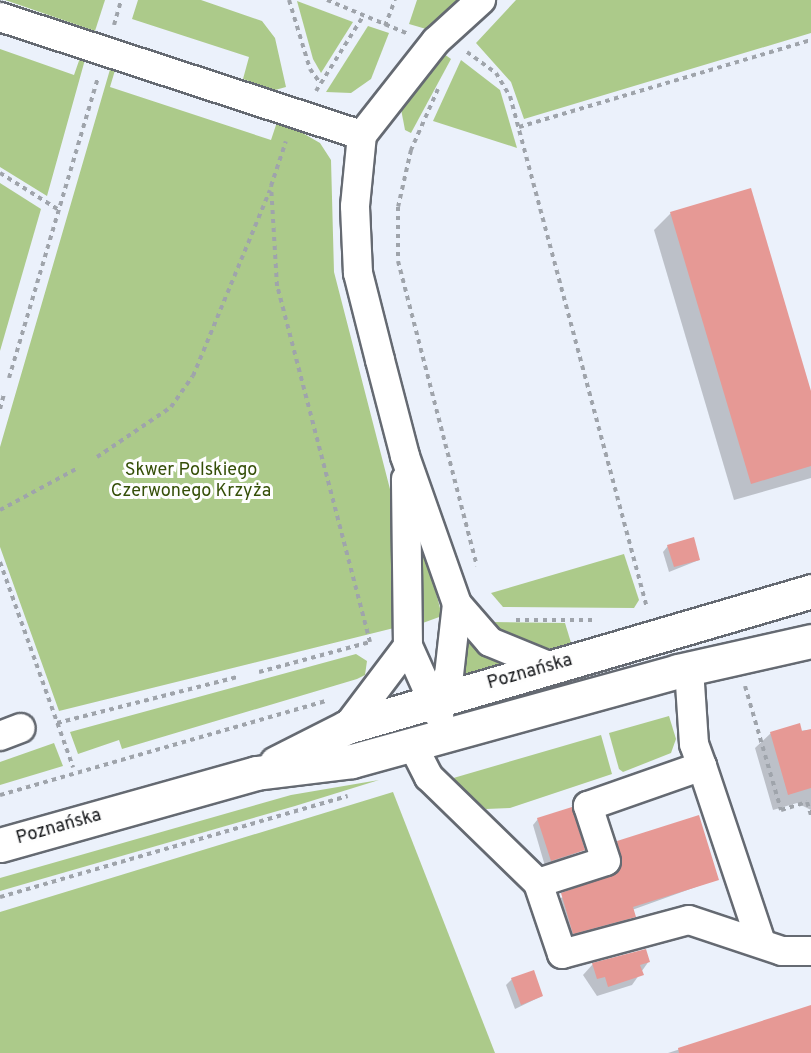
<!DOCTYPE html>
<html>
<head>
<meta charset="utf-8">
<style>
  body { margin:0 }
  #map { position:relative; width:811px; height:1053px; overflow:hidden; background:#ebf1fb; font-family:Overpass,sans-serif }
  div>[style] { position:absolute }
  .green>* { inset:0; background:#acca8a }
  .shadow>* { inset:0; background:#0003 }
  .building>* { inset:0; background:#e69995 }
  .path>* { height:4px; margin-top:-2px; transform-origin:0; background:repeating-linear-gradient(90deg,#9fa4ab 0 4.5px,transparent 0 9px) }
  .roads { filter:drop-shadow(2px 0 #656a72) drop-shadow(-2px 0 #656a72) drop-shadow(0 2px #656a72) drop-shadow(0 -2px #656a72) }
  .minor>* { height:28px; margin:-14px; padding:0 14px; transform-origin:14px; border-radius:14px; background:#fff }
  .major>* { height:33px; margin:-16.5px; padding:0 16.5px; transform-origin:16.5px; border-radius:16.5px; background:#fff }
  span { translate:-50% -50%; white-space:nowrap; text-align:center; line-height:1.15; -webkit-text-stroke:6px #fefefe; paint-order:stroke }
  .park-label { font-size:18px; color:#354f08 }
  .street-label { font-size:18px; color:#111316 }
</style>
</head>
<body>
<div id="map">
  <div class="green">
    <i style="clip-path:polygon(5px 0,105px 0,95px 31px)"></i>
    <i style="clip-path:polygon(138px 0,201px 0,262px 21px,275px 38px,286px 87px,275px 90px,243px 79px,249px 57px,132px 19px)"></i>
    <i style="clip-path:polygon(417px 0,467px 0,433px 31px,409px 24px)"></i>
    <i style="clip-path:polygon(516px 0,811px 0,811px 33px,524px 119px,511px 82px,476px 43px)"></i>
    <i style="clip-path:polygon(297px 1px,353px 22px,321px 73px,313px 59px)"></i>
    <i style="clip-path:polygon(368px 26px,389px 33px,371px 79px,351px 93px,326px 92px)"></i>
    <i style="clip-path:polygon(0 49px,74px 75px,81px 55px,86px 56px,47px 196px,0 167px)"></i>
    <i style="clip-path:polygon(440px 51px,451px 59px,411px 133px,405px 130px,401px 109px)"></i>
    <i style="clip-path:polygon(461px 60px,500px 90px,517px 148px,433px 121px)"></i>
    <i style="clip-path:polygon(111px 66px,116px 67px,110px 87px,271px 140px,278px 119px,320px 143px,331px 160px,334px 272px,391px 493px,398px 627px,59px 711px,0 547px,0 447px)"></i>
    <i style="clip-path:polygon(0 183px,41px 209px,0 351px)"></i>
    <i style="clip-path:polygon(419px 526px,442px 616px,420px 624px)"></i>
    <i style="clip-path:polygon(624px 554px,639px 600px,634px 608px,503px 607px,491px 593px)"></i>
    <i style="clip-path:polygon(490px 622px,565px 623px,572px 646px,543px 649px,501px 635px)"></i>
    <i style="clip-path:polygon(466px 631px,508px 664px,462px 675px)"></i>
    <i style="clip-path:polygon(356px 654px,367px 661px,365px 675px,357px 679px,122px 749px,119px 740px,78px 754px,70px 732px)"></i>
    <i style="clip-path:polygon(669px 716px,676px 739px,671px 753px,623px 772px,619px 769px,609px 733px)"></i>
    <i style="clip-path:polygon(601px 735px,612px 774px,510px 808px,486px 809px,450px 779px)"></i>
    <i style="clip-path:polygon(54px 743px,63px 766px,0 785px,0 762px)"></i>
    <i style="clip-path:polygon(379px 780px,295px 806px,0 891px,0 878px,291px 795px)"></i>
    <i style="clip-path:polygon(393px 792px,495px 1053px,0 1053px,0 912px)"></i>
  </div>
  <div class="shadow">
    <i style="clip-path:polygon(671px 213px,811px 396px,811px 478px,734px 500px,654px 230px)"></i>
    <i style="clip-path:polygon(668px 546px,699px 560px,669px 572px,663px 552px)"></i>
    <i style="clip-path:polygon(811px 730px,811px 810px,797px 803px,773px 810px,755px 748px,771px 733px)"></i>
    <i style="clip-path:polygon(538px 819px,583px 850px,545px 866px,533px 825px)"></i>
    <i style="clip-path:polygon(618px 842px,718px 879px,632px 910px,629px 922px,568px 939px,556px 900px,615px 875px,612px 848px)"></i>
    <i style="clip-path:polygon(649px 961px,632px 985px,597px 996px,583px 975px,593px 964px)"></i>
    <i style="clip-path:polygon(512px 979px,542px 996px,515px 1009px,506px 985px)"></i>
    <i style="clip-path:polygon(811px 1007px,811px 1053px,668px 1053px)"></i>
  </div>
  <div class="building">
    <i style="clip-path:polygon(751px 188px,811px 391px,811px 466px,751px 484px,670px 212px)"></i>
    <i style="clip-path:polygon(694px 537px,700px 560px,674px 567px,667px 545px)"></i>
    <i style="clip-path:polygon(800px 723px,802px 731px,811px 729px,811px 788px,788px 795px,770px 732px)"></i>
    <i style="clip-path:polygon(572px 807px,585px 850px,551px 861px,537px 818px)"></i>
    <i style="clip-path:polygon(699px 815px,719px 880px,633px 907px,636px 917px,573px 934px,561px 893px,618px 872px,622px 864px,617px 841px)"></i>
    <i style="clip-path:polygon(646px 949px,650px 962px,640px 965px,644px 975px,608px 987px,605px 977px,597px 979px,592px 963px)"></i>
    <i style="clip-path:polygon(534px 970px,543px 996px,521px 1005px,511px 978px)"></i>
    <i style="clip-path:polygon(811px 1005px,811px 1053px,679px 1053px,678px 1048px)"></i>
  </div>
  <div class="path">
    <i style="left:289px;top:0;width:72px;rotate:73.1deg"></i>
    <i style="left:310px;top:69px;width:17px;rotate:54deg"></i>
    <i style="left:327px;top:0;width:86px;rotate:22.7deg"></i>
    <i style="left:114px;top:25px;width:26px;rotate:-74deg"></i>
    <i style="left:385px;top:26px;width:28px;rotate:-69deg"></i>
    <i style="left:467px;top:52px;width:36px;rotate:36deg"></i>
    <i style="left:496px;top:73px;width:27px;rotate:59deg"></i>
    <i style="left:510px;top:96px;width:530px;rotate:75.02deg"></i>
    <i style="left:438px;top:89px;width:67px;rotate:113.9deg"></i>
    <i style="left:411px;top:150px;width:58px;rotate:102.8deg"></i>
    <i style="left:398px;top:207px;width:54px;rotate:90deg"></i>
    <i style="left:398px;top:261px;width:315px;rotate:75.5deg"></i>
    <i style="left:316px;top:91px;width:86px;rotate:-57.8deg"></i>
    <i style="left:519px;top:127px;width:305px;rotate:-16.6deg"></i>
    <i style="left:0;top:173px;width:70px;rotate:32.1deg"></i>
    <i style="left:9px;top:378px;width:313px;rotate:-73.5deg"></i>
    <i style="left:0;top:409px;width:16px;rotate:-75deg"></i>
    <i style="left:97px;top:457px;width:89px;rotate:-34deg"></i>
    <i style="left:171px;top:407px;width:38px;rotate:-55deg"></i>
    <i style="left:193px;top:376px;width:201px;rotate:-67.5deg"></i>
    <i style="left:0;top:510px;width:89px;rotate:-28.3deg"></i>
    <i style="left:0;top:562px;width:218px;rotate:70.4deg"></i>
    <i style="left:516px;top:620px;width:80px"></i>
    <i style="left:259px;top:672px;width:115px;rotate:-15.1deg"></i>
    <i style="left:370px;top:642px;width:368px;rotate:-104.6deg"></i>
    <i style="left:277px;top:286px;width:100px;rotate:-93.4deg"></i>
    <i style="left:271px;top:186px;width:47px;rotate:-71.6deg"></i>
    <i style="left:745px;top:686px;width:129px;rotate:73.8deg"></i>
    <i style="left:781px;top:810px;width:27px;rotate:-17deg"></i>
    <i style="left:807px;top:802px;width:14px;rotate:73deg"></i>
    <i style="left:57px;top:723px;width:187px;rotate:-14.3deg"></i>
    <i style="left:0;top:795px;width:338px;rotate:-16.1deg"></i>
    <i style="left:0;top:897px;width:362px;rotate:-16.2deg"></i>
  </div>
  <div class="roads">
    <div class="minor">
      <i style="left:0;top:17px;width:381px;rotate:18.1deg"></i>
      <i style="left:457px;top:604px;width:50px;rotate:49deg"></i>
      <i style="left:490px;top:642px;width:66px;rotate:22.3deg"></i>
      <i style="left:408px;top:646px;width:76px;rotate:65.8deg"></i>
      <i style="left:436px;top:700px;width:28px;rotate:-63deg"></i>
      <i style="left:449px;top:675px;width:71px;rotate:-83.6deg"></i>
      <i style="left:457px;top:604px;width:157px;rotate:-109.4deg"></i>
      <i style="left:405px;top:456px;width:99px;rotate:-104.6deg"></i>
      <i style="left:380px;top:360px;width:90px;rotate:-104.2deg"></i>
      <i style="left:358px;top:273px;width:67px;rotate:-92.6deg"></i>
      <i style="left:355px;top:206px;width:71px;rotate:-84.4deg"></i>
      <i style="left:362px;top:135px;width:120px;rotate:-51.8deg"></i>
      <i style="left:436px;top:41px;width:61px;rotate:-42.3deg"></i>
      <i style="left:347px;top:727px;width:101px;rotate:-53deg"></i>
      <i style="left:408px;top:646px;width:167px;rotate:-90.7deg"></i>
      <i style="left:0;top:736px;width:22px;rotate:-21deg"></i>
      <i style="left:413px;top:746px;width:35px;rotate:63deg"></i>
      <i style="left:429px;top:777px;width:152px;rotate:44.2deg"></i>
      <i style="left:538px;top:883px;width:71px;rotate:-17.9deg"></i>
      <i style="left:606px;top:861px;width:58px;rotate:-108.1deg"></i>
      <i style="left:588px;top:806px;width:121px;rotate:-19.3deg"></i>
      <i style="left:702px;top:766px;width:23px;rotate:-110deg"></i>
      <i style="left:694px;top:744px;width:76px;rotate:-93.8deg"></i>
      <i style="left:702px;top:766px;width:186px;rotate:71.5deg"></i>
      <i style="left:538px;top:883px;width:75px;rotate:71.3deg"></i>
      <i style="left:562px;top:954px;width:131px;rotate:-15deg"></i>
      <i style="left:689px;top:920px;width:98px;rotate:18.4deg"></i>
      <i style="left:782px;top:951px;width:29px"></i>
    </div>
    <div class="major">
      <i style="left:276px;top:763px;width:80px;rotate:-26.9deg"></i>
      <i style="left:347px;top:727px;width:484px;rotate:-16.3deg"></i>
      <i style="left:0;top:845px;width:266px;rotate:-15.7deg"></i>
      <i style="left:256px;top:773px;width:97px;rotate:-7.1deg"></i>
      <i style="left:352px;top:761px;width:338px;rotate:-15.4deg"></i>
      <i style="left:678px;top:671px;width:136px;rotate:-12.7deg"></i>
    </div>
  </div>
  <div class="park-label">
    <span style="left:191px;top:482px">Skwer Polskiego<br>Czerwonego Krzyża</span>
  </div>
  <div class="street-label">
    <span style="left:530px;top:673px;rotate:-16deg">Poznańska</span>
    <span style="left:59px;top:828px;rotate:-16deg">Poznańska</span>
  </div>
</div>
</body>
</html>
